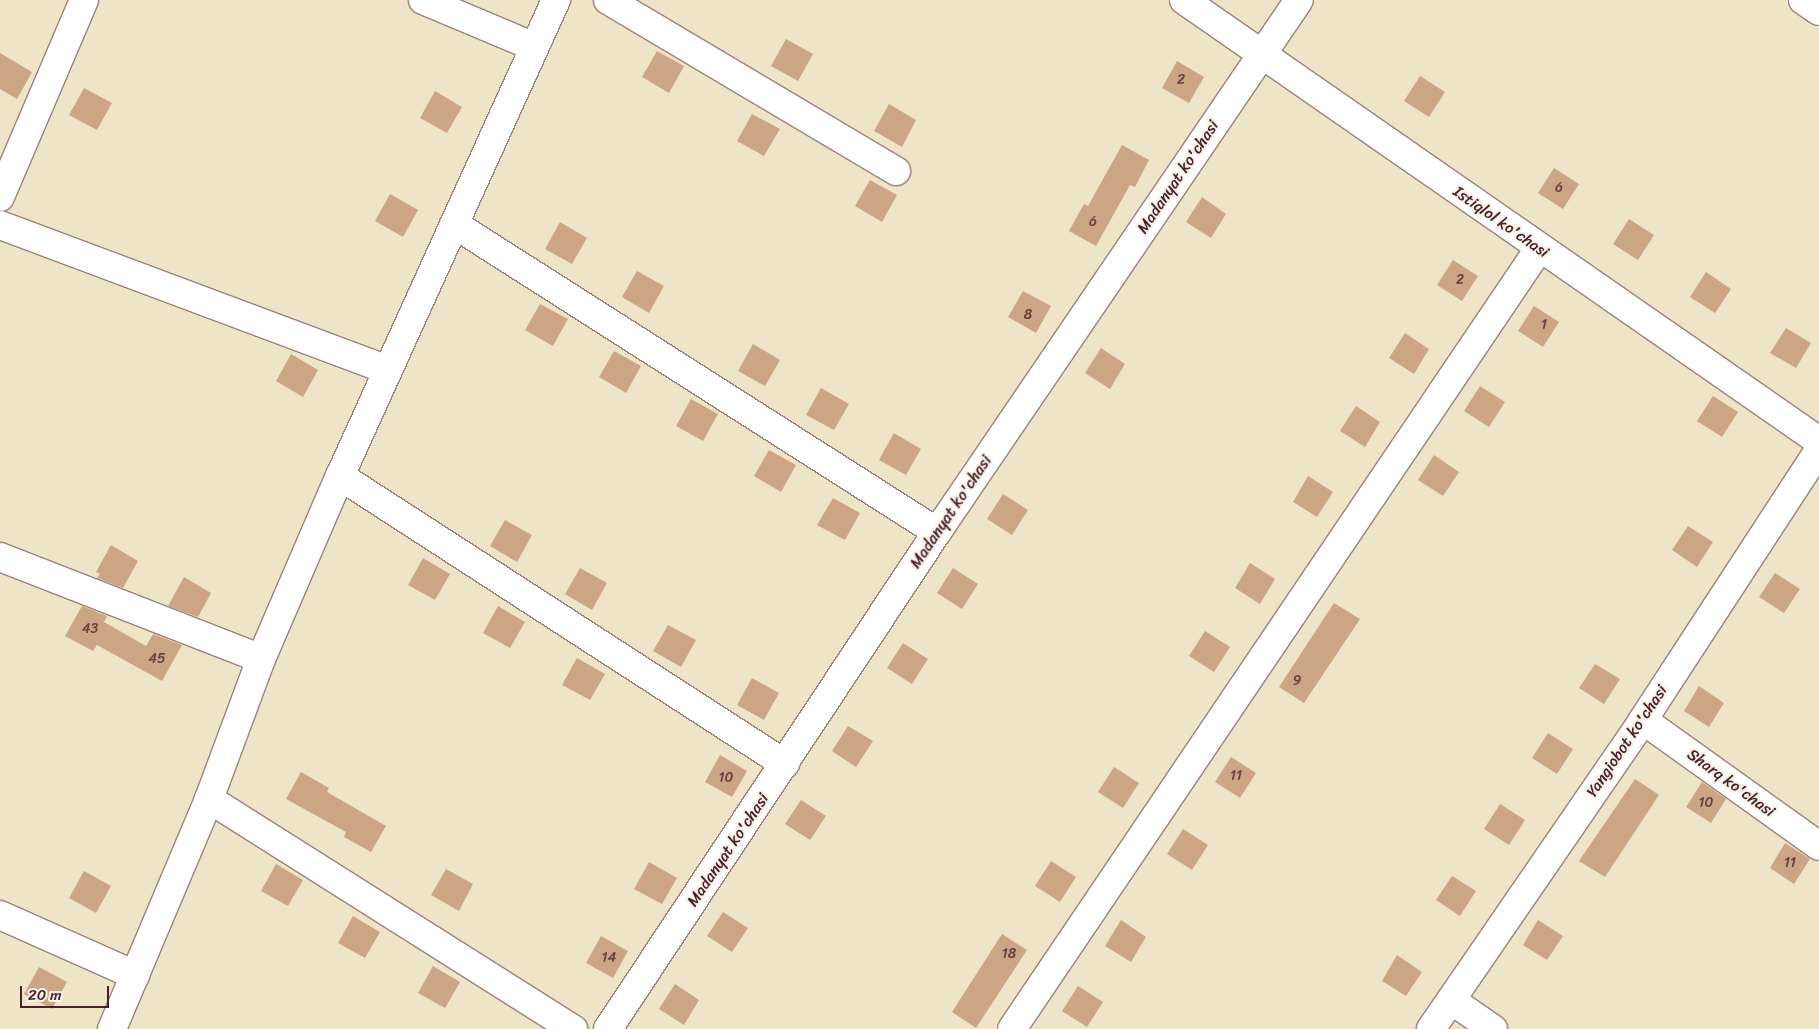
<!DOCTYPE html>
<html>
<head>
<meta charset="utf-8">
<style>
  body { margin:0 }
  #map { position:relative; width:1819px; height:1029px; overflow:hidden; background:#eee5c9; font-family:Sriracha,sans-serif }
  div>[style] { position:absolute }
  .building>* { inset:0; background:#cca584 }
  .roads { filter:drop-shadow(1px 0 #9c827a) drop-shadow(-1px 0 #9c827a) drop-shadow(0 1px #9c827a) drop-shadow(0 -1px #9c827a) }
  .minor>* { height:28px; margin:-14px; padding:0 14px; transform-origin:14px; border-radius:14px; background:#fff }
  span { translate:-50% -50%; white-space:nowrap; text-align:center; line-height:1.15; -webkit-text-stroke:4.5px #f7f3e8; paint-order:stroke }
  .number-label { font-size:14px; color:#6a4041 }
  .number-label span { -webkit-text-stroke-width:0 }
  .street-label { font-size:16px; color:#4a1f2b }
  .scale { position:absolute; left:20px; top:986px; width:89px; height:22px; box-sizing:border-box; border:2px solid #4a1f2b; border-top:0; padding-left:6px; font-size:15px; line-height:18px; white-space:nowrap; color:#4a1f2b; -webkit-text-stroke:4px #f7f3e8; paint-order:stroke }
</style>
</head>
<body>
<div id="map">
  <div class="building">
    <i style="clip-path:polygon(786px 39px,813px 54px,798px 81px,771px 66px)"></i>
    <i style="clip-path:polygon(657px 51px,684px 66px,669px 93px,642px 77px)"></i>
    <i style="clip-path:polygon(0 53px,32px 72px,17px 99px,0 89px)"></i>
    <i style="clip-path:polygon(1177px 61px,1204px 77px,1189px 103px,1162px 88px)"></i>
    <i style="clip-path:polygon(1420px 76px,1445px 92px,1429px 117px,1404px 101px)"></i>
    <i style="clip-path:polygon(84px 88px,112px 103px,97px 130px,69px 115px)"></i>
    <i style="clip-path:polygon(435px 91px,462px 107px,447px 133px,420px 118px)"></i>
    <i style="clip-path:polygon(889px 104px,916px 120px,902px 147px,874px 131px)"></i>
    <i style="clip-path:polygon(752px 114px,780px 129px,764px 156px,737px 141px)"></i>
    <i style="clip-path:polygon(1122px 145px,1149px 160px,1135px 187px,1130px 185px,1096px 246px,1069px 231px,1084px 204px,1088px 206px)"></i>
    <i style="clip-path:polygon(1554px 168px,1579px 184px,1563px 209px,1538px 193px)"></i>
    <i style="clip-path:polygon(870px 180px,897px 195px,882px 222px,855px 206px)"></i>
    <i style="clip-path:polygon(390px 194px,418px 210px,403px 237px,375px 221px)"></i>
    <i style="clip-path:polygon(1202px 197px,1226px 214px,1211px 238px,1186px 222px)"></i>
    <i style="clip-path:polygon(1629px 219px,1654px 235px,1638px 260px,1613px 244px)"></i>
    <i style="clip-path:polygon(560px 222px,587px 238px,572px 264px,545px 249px)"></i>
    <i style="clip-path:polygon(1453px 260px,1478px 276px,1462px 301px,1437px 285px)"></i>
    <i style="clip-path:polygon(637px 271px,664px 286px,649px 313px,622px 297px)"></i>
    <i style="clip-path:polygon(1706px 272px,1731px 289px,1715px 313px,1690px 297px)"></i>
    <i style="clip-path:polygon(1023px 291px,1051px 306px,1036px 333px,1008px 317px)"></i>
    <i style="clip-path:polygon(540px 304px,568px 319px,553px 346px,525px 330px)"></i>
    <i style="clip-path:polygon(1534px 306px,1559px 322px,1543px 347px,1518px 331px)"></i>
    <i style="clip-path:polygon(1786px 328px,1811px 343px,1796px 368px,1770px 353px)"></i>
    <i style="clip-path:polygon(1405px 333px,1429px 349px,1414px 374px,1389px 358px)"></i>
    <i style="clip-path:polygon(753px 344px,780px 360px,765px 386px,738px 371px)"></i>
    <i style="clip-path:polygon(1101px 348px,1125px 364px,1110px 389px,1085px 373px)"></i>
    <i style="clip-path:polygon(614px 351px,641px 366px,626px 393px,599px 377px)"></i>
    <i style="clip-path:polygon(291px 354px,318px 370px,303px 397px,276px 381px)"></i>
    <i style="clip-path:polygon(1480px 386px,1505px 402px,1489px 427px,1464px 411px)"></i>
    <i style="clip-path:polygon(821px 388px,849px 404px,834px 430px,806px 415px)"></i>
    <i style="clip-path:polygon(1713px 396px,1738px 412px,1722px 437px,1697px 421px)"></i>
    <i style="clip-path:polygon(691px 399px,718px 414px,703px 441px,676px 426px)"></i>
    <i style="clip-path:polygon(1356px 406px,1380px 422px,1365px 447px,1340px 431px)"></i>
    <i style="clip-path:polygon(894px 433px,921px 449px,906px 475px,879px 460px)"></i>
    <i style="clip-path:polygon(769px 450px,796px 465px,781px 492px,754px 476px)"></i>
    <i style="clip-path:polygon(1434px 455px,1459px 472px,1443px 496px,1418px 480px)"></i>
    <i style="clip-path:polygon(1308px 476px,1333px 492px,1317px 517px,1293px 502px)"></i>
    <i style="clip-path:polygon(1003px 494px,1028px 510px,1012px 535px,987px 519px)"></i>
    <i style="clip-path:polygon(833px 498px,860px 513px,845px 540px,817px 525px)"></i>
    <i style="clip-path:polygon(505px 520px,532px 535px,517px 562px,490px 546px)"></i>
    <i style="clip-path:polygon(1688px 526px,1713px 542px,1697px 567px,1672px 550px)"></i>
    <i style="clip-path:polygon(111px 545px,138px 561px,123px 588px,97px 578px,100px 574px,96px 572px)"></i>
    <i style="clip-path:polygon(423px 558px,450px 574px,435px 600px,408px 585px)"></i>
    <i style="clip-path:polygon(1250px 563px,1275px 579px,1260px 604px,1235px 588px)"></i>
    <i style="clip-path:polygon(580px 568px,607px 583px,592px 610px,565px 594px)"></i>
    <i style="clip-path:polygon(953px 568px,978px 584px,962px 609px,937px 593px)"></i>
    <i style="clip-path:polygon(1775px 573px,1800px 589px,1784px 613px,1759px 597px)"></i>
    <i style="clip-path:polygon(184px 577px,211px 593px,198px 617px,168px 606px)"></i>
    <i style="clip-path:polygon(1334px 603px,1360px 619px,1304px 703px,1279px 687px)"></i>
    <i style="clip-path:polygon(82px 606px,107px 616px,104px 622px,146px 646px,153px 634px,182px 645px,162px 681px,97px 645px,93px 651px,65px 636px)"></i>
    <i style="clip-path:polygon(498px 606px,525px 622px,510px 648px,483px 633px)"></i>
    <i style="clip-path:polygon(668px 625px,696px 640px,681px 667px,653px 651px)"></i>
    <i style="clip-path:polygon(1205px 631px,1230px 647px,1214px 672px,1189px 656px)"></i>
    <i style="clip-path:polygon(903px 643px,928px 659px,912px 684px,887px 668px)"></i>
    <i style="clip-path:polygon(577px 658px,605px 674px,590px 700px,562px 685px)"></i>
    <i style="clip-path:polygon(1595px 664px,1620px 679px,1604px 704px,1579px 688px)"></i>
    <i style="clip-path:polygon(752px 678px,779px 693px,764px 720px,737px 705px)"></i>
    <i style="clip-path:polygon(1699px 686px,1724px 703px,1709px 727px,1684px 711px)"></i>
    <i style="clip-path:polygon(848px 726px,873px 741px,856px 767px,832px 751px)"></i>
    <i style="clip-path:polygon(1548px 733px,1573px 749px,1557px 774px,1532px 758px)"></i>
    <i style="clip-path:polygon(720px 755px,747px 771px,732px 797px,705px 782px)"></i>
    <i style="clip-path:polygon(1231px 757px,1256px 773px,1240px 798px,1215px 782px)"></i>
    <i style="clip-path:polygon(1114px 767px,1139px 783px,1123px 808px,1098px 792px)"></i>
    <i style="clip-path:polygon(301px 772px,329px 788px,327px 792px,386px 826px,371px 852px,344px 837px,346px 832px,286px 799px)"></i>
    <i style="clip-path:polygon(1635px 779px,1659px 795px,1605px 877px,1579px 861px)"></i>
    <i style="clip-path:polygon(1702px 782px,1726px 799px,1711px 823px,1686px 807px)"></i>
    <i style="clip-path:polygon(801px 800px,826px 816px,810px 840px,785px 824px)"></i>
    <i style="clip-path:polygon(1500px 804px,1525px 820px,1509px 845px,1484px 829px)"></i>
    <i style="clip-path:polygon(1183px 829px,1208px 845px,1192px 870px,1167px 854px)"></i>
    <i style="clip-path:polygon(1785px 843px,1810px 859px,1794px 884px,1770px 868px)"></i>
    <i style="clip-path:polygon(1051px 861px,1076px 877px,1060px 902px,1035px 886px)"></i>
    <i style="clip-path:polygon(649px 862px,677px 878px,662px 904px,634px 889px)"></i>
    <i style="clip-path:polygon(276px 864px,303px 880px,288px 906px,261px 891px)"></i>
    <i style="clip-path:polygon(446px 869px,473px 884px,459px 911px,431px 895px)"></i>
    <i style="clip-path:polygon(84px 871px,111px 886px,96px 913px,69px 898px)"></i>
    <i style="clip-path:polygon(1452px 876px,1476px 891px,1460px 916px,1436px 900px)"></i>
    <i style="clip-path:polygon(723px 912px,748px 928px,732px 952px,707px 936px)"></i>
    <i style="clip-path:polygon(353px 916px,380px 932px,365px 958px,338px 943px)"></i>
    <i style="clip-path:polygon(1121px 920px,1146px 937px,1131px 962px,1105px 946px)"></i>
    <i style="clip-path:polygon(1538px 920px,1563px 936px,1547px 960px,1523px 945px)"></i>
    <i style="clip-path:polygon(1002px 934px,1027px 950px,976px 1028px,952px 1012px)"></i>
    <i style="clip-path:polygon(601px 936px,628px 951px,613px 978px,586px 963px)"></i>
    <i style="clip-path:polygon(1397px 955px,1422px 972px,1406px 996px,1382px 981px)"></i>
    <i style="clip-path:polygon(433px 966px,460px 982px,445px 1008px,418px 993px)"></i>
    <i style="clip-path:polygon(39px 967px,67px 982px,52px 1009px,24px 994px)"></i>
    <i style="clip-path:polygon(675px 984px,699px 1000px,684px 1025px,659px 1009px)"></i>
    <i style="clip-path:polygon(1078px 986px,1103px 1002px,1087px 1027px,1062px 1011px)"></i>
  </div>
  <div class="roads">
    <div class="minor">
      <i style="left:423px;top:0;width:121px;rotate:22.8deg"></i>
      <i style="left:608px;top:0;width:335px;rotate:30.7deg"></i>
      <i style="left:1184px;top:0;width:773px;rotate:34.78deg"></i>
      <i style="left:1803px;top:0;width:19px;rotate:35deg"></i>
      <i style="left:0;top:197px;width:214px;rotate:-66.9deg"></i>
      <i style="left:454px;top:224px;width:573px;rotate:32.52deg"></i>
      <i style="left:0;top:225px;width:414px;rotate:20.5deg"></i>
      <i style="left:340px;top:476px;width:530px;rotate:32.91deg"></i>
      <i style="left:0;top:557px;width:280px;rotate:21.3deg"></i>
      <i style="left:1643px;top:720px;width:216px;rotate:35.6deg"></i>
      <i style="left:209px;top:799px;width:431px;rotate:32.3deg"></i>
      <i style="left:0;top:915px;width:148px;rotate:24deg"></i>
      <i style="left:1451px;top:1000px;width:51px;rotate:34.6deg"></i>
      <i style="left:112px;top:1029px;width:250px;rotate:-67.1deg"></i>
      <i style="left:209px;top:799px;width:149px;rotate:-69.6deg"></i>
      <i style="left:261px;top:659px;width:199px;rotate:-66.7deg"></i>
      <i style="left:340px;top:476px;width:523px;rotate:-65.59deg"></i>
      <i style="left:608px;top:1029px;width:596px;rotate:-56.5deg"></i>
      <i style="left:937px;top:532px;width:643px;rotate:-55.77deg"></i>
      <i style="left:1012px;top:1029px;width:941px;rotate:-55.96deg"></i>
      <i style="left:1431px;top:1029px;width:375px;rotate:-55.5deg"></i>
      <i style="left:1643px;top:720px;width:322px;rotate:-56.9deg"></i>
    </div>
  </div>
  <div class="number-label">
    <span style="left:1181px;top:80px">2</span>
    <span style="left:1559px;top:188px">6</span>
    <span style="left:1093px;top:222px">6</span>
    <span style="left:1460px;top:280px">2</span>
    <span style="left:1028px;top:315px">8</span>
    <span style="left:1544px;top:325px">1</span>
    <span style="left:90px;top:629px">43</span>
    <span style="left:157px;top:659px">45</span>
    <span style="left:1297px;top:681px">9</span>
    <span style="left:1236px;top:776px">11</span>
    <span style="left:726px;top:778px">10</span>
    <span style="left:1706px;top:803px">10</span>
    <span style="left:1790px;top:863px">11</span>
    <span style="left:1009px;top:954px">18</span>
    <span style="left:609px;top:958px">14</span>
  </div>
  <div class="street-label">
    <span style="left:1178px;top:177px;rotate:-56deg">Madanyat ko'chasi</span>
    <span style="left:1501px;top:222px;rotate:35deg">Istiqlol ko'chasi</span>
    <span style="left:951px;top:512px;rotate:-56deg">Madanyat ko'chasi</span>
    <span style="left:1627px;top:741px;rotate:-56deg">Yangiobot ko'chasi</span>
    <span style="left:1731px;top:783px;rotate:36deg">Sharq ko'chasi</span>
    <span style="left:728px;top:850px;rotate:-56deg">Madanyat ko'chasi</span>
  </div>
  <div class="scale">20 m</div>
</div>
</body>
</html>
